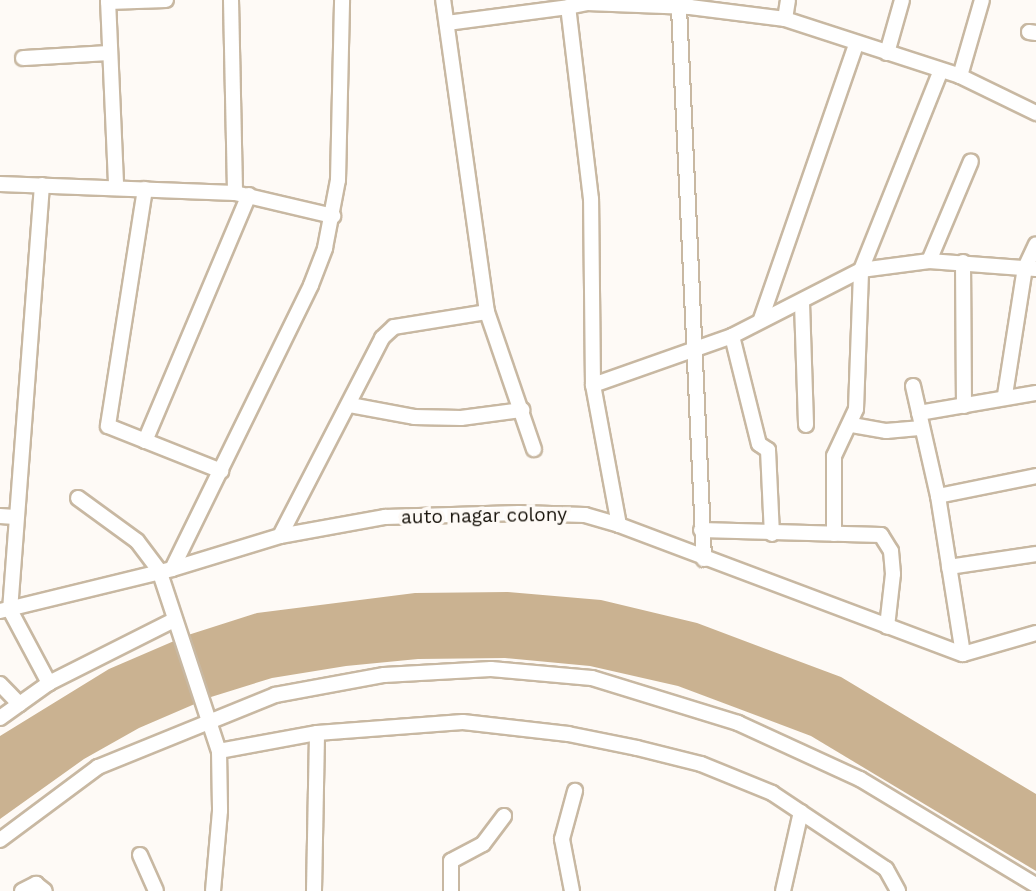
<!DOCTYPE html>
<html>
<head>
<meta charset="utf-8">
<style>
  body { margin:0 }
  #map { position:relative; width:1036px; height:891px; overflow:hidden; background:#fefaf6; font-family:"Work Sans",sans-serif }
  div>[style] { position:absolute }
  .water>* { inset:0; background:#cab291 }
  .roads { filter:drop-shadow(2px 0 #c8b8a2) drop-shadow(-2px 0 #c8b8a2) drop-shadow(0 2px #c8b8a2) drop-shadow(0 -2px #c8b8a2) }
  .street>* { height:14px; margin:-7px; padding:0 7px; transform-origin:7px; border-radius:7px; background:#fff }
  span { translate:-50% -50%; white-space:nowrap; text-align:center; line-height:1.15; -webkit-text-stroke:7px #fefaf6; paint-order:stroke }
  .street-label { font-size:19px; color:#161109 }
</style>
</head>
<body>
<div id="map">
  <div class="water">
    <i style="clip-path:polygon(508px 592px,601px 600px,697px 623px,841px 677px,1036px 794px,1036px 871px,811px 736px,678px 686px,590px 666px,505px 658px,418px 659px,346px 666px,272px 678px,211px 697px,139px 728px,84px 759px,0 819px,0 736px,109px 669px,188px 635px,257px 613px,415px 593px)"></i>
  </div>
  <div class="roads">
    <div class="street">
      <i style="left:108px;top:0;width:186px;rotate:87.5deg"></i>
      <i style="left:231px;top:0;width:193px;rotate:88.8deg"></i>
      <i style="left:108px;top:2px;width:58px;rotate:-2deg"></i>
      <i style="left:679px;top:8px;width:552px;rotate:87.4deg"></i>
      <i style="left:785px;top:19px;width:19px;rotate:-81deg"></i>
      <i style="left:447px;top:23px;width:122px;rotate:-7.5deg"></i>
      <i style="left:1029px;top:32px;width:7px;rotate:8deg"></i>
      <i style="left:887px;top:53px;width:55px;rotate:-74.2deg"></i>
      <i style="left:23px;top:58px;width:87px;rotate:-3.3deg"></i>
      <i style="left:960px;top:76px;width:79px;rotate:-73.9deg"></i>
      <i style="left:0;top:184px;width:235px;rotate:2.2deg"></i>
      <i style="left:235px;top:193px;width:101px;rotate:13.2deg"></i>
      <i style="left:42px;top:185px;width:426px;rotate:94.3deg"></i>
      <i style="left:10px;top:610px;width:83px;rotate:61.9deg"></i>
      <i style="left:145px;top:189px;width:240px;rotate:98.9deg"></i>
      <i style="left:108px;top:426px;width:122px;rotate:21.7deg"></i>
      <i style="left:929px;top:261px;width:108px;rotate:-67.2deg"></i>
      <i style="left:963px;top:262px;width:144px;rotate:89.6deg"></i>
      <i style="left:802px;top:303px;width:122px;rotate:88.1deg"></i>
      <i style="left:487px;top:312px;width:145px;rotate:71.1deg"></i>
      <i style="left:761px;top:319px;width:291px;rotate:-70.9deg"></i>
      <i style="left:732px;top:336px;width:111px;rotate:76deg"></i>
      <i style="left:759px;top:444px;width:11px;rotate:34deg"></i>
      <i style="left:768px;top:450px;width:84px;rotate:87.3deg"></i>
      <i style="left:593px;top:385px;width:147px;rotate:-19.4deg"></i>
      <i style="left:732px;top:336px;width:145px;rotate:-27.1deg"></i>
      <i style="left:861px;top:270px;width:69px;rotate:-7.5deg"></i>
      <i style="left:929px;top:261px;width:107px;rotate:4.3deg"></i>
      <i style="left:913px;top:386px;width:113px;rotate:77.2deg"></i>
      <i style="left:938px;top:496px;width:160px;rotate:81deg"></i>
      <i style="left:1005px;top:395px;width:129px;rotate:-81.1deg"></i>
      <i style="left:1025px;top:268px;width:26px;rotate:-65deg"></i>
      <i style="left:350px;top:405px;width:65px;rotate:10.6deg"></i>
      <i style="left:414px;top:417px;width:47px;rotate:1.2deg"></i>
      <i style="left:461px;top:418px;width:62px;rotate:-7.5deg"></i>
      <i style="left:919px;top:413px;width:119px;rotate:-9.7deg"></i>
      <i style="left:852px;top:425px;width:35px;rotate:10deg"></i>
      <i style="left:886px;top:431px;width:36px;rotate:-5deg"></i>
      <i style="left:145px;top:441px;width:267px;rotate:-67.1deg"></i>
      <i style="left:938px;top:496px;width:100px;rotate:-11.5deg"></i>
      <i style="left:78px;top:498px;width:73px;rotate:36.1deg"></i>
      <i style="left:137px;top:541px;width:36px;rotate:53deg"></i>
      <i style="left:159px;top:570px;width:191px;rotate:71.7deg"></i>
      <i style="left:219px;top:751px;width:60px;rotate:89deg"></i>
      <i style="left:220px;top:811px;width:80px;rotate:95deg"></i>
      <i style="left:0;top:516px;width:15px;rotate:4deg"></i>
      <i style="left:619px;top:525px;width:142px;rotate:-100.5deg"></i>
      <i style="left:593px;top:385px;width:186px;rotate:-90.6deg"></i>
      <i style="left:591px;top:199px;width:193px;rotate:-96.8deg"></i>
      <i style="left:568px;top:7px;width:19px;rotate:-12deg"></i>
      <i style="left:587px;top:3px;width:103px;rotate:2.2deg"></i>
      <i style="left:690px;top:7px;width:96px;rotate:7.2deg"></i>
      <i style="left:785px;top:19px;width:184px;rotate:18deg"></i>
      <i style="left:960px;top:76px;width:85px;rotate:26deg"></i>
      <i style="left:701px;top:530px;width:180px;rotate:1.6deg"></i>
      <i style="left:881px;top:535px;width:19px;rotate:58deg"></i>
      <i style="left:891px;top:551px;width:23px;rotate:85deg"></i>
      <i style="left:893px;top:574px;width:53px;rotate:96.5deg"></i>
      <i style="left:834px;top:534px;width:78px;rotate:-90deg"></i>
      <i style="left:834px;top:456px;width:52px;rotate:-64.9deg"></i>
      <i style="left:856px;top:409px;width:139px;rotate:-87.9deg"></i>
      <i style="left:861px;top:270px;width:215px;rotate:-68.2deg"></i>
      <i style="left:280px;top:536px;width:223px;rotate:-62.7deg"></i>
      <i style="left:382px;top:338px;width:16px;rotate:-43deg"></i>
      <i style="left:394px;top:327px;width:94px;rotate:-9.2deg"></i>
      <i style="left:487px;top:312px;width:315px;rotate:-98deg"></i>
      <i style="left:949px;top:567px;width:88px;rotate:-8.5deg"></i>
      <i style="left:172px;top:569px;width:316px;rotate:-63.9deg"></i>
      <i style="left:311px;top:285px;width:40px;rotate:-69deg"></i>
      <i style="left:325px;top:248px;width:69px;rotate:-79.2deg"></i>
      <i style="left:338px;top:180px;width:180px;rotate:-88.7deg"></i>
      <i style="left:0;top:611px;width:177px;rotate:-13.7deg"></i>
      <i style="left:172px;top:569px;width:113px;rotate:-17deg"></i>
      <i style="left:280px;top:536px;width:107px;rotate:-10.3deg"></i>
      <i style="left:385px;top:517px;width:134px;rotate:-1.7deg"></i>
      <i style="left:519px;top:513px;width:66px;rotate:1.7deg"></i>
      <i style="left:585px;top:515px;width:35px;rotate:16deg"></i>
      <i style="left:619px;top:525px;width:367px;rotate:20.6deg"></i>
      <i style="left:963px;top:654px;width:76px;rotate:-16deg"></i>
      <i style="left:0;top:684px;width:28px;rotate:46deg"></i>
      <i style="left:0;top:718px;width:60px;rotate:-35.5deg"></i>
      <i style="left:49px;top:683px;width:140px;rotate:-26.7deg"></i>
      <i style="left:219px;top:751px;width:100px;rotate:-10.4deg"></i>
      <i style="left:317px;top:733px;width:146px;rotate:-4.3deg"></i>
      <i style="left:463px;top:722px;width:106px;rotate:6.5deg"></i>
      <i style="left:568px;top:734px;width:70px;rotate:11.5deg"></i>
      <i style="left:637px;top:748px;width:66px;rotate:14deg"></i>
      <i style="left:701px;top:764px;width:77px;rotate:22.2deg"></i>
      <i style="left:772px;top:793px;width:137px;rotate:33.7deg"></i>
      <i style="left:886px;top:869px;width:25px;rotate:61deg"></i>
      <i style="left:0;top:840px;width:122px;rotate:-36.7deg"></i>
      <i style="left:98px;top:767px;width:191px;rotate:-22.1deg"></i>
      <i style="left:275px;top:695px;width:111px;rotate:-10.4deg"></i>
      <i style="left:384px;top:675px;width:107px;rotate:-3.2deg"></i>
      <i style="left:491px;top:669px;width:101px;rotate:5.1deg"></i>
      <i style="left:592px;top:678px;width:153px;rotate:17.1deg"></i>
      <i style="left:738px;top:723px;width:134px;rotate:24.7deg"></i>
      <i style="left:860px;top:779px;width:205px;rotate:31.1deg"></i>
      <i style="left:140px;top:855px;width:39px;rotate:66deg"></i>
      <i style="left:22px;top:891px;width:16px;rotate:-27deg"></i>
      <i style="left:36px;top:884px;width:11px;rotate:38deg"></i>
      <i style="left:314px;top:891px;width:158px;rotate:-88.9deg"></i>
      <i style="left:451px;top:891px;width:30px;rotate:-90deg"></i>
      <i style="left:451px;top:861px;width:36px;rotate:-28deg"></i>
      <i style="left:483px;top:844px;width:35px;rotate:-53deg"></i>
      <i style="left:572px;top:891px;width:53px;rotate:-100.9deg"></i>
      <i style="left:562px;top:839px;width:50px;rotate:-74.8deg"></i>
      <i style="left:783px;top:891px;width:81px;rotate:-77.2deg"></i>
    </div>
  </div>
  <div class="street-label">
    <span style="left:484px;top:516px;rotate:-1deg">auto nagar colony</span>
  </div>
</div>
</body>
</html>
